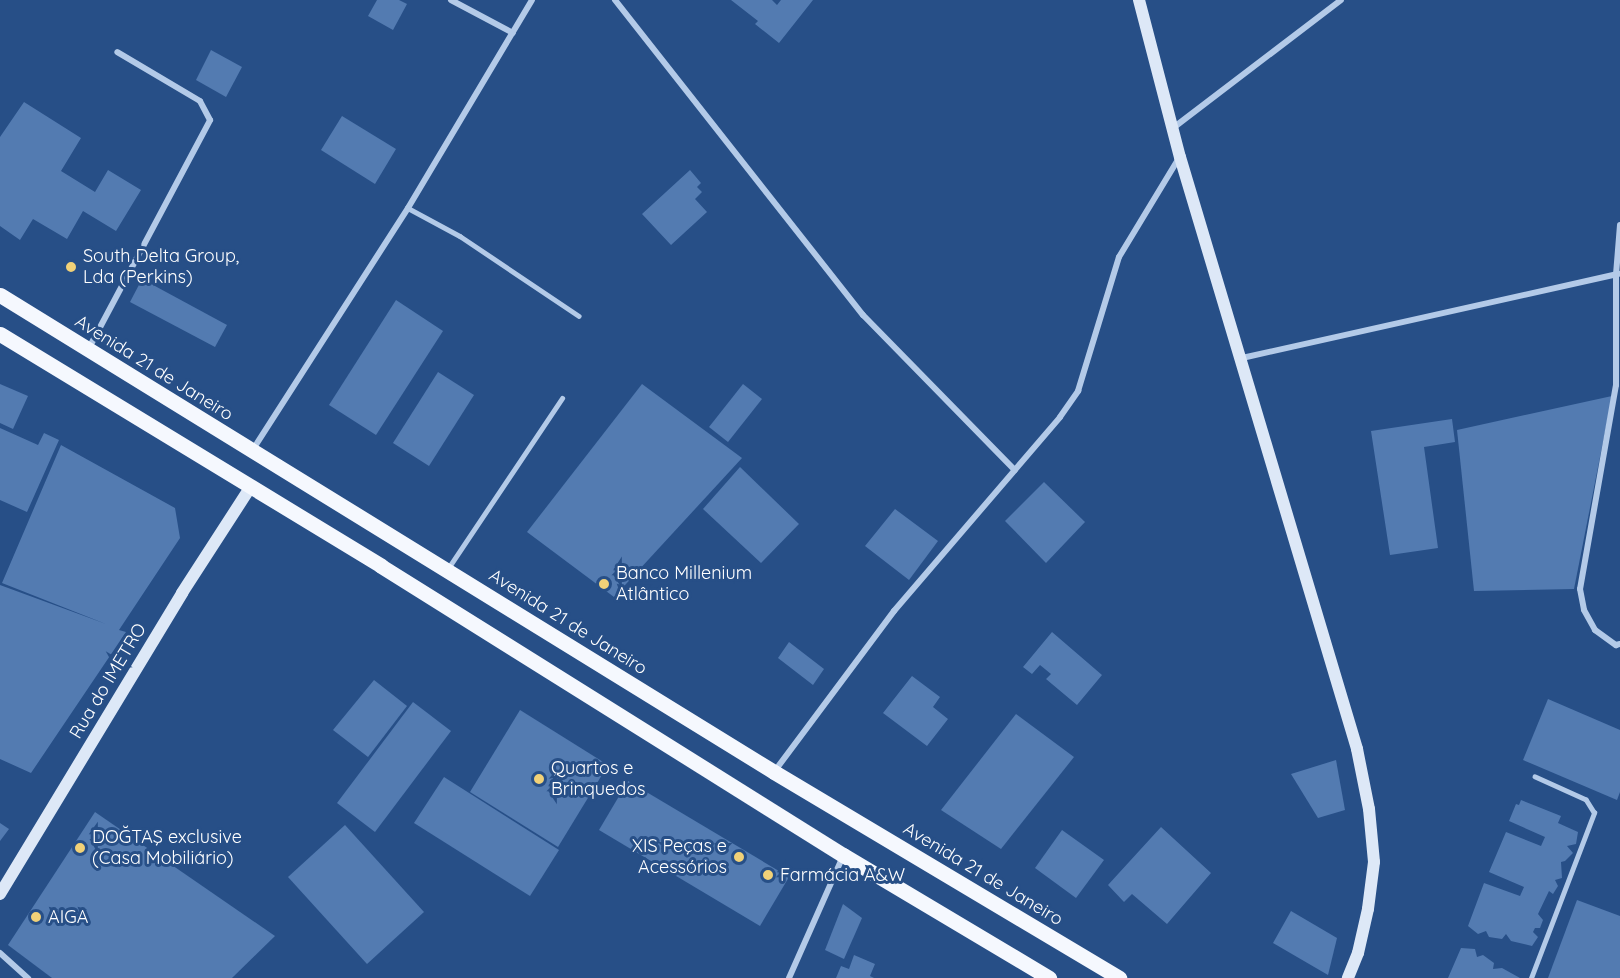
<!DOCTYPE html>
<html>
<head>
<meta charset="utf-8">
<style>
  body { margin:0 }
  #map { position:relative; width:1620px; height:978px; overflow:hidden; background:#274f87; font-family:Quicksand,sans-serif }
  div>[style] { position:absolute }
  .building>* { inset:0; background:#537bb1 }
  .service>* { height:4.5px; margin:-2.25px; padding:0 2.25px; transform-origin:2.25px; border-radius:2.25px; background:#b3cae8 }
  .minor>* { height:6px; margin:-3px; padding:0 3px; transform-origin:3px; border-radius:3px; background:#b3cae8 }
  .secondary>* { height:12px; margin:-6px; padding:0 6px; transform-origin:6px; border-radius:6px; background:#dde8f7 }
  .primary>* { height:15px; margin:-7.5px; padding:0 7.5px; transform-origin:7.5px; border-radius:7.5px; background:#f5f8fe }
  .dots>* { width:16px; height:16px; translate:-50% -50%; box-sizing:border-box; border:3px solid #274f87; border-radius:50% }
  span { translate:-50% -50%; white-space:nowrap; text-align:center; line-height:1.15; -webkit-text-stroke:6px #274f87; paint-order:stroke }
  .poi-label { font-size:18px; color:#fff }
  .left { translate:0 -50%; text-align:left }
  .right { translate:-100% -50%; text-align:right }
  .street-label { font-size:18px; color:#fff }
</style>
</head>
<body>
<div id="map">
  <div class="building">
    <i style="clip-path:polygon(377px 0,399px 0,407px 4px,393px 30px,368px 16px)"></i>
    <i style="clip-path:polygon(731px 0,772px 0,777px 5px,781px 0,813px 0,779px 43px,755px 24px,758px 21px)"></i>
    <i style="clip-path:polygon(211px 50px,242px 67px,226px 97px,196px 80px)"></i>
    <i style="clip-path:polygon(24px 102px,81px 138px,61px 171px,95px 192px,108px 170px,141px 190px,116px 231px,83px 211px,67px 239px,33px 219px,20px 240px,0 226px,0 137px)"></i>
    <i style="clip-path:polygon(342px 116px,396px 149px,375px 184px,321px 150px)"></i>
    <i style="clip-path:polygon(690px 170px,701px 183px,697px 187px,702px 192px,695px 199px,707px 212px,671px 245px,642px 214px)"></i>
    <i style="clip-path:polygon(142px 279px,227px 325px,215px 347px,130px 302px)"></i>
    <i style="clip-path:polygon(396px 300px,443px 331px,376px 435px,329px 405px)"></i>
    <i style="clip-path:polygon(438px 372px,474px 395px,429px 466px,393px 443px)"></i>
    <i style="clip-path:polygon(0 384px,28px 396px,13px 429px,0 423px)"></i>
    <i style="clip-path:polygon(642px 384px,742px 458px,614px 597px,527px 532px)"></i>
    <i style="clip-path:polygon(743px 384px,762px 399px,728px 442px,709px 427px)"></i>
    <i style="clip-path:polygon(1612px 396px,1574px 589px,1474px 591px,1457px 430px)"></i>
    <i style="clip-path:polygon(1452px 419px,1455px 442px,1424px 447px,1438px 548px,1390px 555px,1371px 431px)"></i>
    <i style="clip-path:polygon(0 428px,38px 445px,44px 433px,59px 440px,27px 512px,0 500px)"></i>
    <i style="clip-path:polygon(61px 445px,175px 508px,180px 538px,119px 630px,126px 632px,31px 773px,0 759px,0 585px,106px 624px,2px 583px)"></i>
    <i style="clip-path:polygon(740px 467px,799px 524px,761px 563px,703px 509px)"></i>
    <i style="clip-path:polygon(1044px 482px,1085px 522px,1046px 563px,1005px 521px)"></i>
    <i style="clip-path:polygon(895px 509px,938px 541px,909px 580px,865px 546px)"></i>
    <i style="clip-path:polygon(1052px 632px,1102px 675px,1077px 705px,1046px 679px,1051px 674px,1040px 665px,1032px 674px,1023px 667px)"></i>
    <i style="clip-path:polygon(789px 642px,824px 669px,813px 685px,778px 658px)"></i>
    <i style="clip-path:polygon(912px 676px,940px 697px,933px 707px,948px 719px,927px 746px,883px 713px)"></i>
    <i style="clip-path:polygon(374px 680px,407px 706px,368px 757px,333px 730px)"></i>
    <i style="clip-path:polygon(1548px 699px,1620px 730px,1620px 792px,1617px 800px,1523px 760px)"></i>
    <i style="clip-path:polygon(413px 702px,451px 731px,375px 832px,337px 803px)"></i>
    <i style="clip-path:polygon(520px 710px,608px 765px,558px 847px,470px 792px)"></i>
    <i style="clip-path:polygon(1016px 714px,1074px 757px,1001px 849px,941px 810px)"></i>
    <i style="clip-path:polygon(1336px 760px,1345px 810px,1318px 818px,1291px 774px)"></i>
    <i style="clip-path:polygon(444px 777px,559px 850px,530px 896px,414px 823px)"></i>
    <i style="clip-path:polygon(628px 781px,789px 877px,760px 926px,599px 830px)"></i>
    <i style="clip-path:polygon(1521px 800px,1561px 816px,1558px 823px,1578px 832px,1576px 844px,1567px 846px,1573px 853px,1565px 861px,1561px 862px,1562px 878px,1555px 880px,1558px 886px,1553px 894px,1549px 891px,1538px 914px,1543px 920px,1540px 928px,1535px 928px,1533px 932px,1538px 937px,1532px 946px,1511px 941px,1506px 934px,1502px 939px,1489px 937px,1486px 931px,1478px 934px,1468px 926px,1484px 883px,1520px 896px,1524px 887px,1489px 872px,1506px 832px,1541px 846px,1545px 837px,1509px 821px,1516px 804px,1519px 805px)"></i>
    <i style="clip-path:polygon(95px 812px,275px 936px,232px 978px,52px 978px,8px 945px)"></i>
    <i style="clip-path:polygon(0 823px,9px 829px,0 841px)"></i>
    <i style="clip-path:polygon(345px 825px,424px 912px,367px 964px,288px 877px)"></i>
    <i style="clip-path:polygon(1161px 827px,1211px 873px,1167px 924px,1132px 894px,1124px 902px,1108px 885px)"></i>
    <i style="clip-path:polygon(1062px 830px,1104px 860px,1076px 898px,1035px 868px)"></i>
    <i style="clip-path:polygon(1577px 900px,1620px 916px,1620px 978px,1548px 978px)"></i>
    <i style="clip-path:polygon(843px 904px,862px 918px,844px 959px,825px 950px)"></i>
    <i style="clip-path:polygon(1291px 911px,1337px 938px,1328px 975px,1273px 943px)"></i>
    <i style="clip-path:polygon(1461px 948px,1475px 949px,1477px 957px,1483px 955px,1494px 963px,1493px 969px,1502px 968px,1520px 978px,1448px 978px)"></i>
    <i style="clip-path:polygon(854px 955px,875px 964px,870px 976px,874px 978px,836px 978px,841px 966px,849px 969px)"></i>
  </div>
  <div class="service">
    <i style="left:408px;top:208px;width:59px;rotate:28.3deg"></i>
    <i style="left:460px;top:236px;width:143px;rotate:33.9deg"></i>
    <i style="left:449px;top:567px;width:203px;rotate:-56.2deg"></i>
    <i style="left:1531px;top:978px;width:177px;rotate:-69.1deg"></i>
    <i style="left:1594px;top:813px;width:15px;rotate:-122deg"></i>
    <i style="left:1586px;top:800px;width:56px;rotate:-155.7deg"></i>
  </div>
  <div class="minor">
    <i style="left:451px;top:0;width:70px;rotate:28deg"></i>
    <i style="left:615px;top:0;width:401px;rotate:51.8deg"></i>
    <i style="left:863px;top:315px;width:217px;rotate:45.6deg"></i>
    <i style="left:1173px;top:128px;width:211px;rotate:-37.3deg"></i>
    <i style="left:1620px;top:225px;width:50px;rotate:94.6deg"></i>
    <i style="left:1616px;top:275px;width:110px;rotate:90deg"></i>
    <i style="left:1616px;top:385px;width:207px;rotate:100deg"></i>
    <i style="left:1580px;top:589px;width:21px;rotate:79deg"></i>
    <i style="left:1584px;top:610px;width:23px;rotate:61deg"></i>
    <i style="left:1595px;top:630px;width:26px;rotate:36deg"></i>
    <i style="left:1616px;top:645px;width:4px;rotate:-14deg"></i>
    <i style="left:89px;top:348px;width:258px;rotate:-62deg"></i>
    <i style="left:210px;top:120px;width:21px;rotate:-118deg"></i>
    <i style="left:200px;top:101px;width:96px;rotate:-149.4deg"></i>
    <i style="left:1242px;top:358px;width:386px;rotate:-12.6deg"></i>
    <i style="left:252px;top:451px;width:289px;rotate:-57.3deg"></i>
    <i style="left:408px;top:208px;width:242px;rotate:-59.2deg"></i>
    <i style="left:774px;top:772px;width:201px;rotate:-53.3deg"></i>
    <i style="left:894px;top:611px;width:255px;rotate:-49.4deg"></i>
    <i style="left:1060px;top:417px;width:32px;rotate:-55deg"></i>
    <i style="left:1078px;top:391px;width:140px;rotate:-73deg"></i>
    <i style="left:1119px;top:257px;width:116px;rotate:-58.8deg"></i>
    <i style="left:0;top:953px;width:38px;rotate:42deg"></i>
    <i style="left:789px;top:978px;width:133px;rotate:-66.1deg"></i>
  </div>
  <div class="secondary">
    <i style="left:1139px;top:0;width:162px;rotate:75.4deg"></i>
    <i style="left:1180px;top:157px;width:618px;rotate:73.35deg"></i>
    <i style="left:1357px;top:749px;width:61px;rotate:78.7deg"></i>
    <i style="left:1369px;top:809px;width:53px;rotate:84.6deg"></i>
    <i style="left:1374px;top:862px;width:47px;rotate:97.3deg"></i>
    <i style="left:1368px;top:909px;width:45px;rotate:102.8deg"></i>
    <i style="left:1358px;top:953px;width:27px;rotate:112deg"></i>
    <i style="left:0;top:894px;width:352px;rotate:-58.8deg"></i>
    <i style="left:182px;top:593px;width:125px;rotate:-57.1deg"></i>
  </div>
  <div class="primary">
    <i style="left:0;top:295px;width:909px;rotate:31.64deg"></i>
    <i style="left:774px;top:772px;width:402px;rotate:30.8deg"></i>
    <i style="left:0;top:334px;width:446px;rotate:31.3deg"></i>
    <i style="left:381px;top:566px;width:545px;rotate:32.03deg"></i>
    <i style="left:843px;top:855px;width:240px;rotate:30.8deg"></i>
  </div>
  <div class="dots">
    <i style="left:71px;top:267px;background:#f1d178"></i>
    <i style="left:604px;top:584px;background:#f1d178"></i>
    <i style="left:539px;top:779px;background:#f1d178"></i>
    <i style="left:80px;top:848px;background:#f1d178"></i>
    <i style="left:739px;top:857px;background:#f1d178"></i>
    <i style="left:768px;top:875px;background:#f1d178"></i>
    <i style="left:36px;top:917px;background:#f1d178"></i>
  </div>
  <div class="poi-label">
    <span class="left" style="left:83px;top:267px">South Delta Group,<br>Lda (Perkins)</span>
    <span class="left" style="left:616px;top:584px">Banco Millenium<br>Atlântico</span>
    <span class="left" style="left:551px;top:779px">Quartos e<br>Brinquedos</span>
    <span class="left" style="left:92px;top:848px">DOĞTAŞ exclusive<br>(Casa Mobiliário)</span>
    <span class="right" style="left:727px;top:857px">XIS Peças e<br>Acessórios</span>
    <span class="left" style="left:780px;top:875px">Farmácia A&amp;W</span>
    <span class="left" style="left:48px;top:917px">AIGA</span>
  </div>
  <div class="street-label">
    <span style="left:154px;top:368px;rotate:32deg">Avenida 21 de Janeiro</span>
    <span style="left:568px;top:622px;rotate:32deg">Avenida 21 de Janeiro</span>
    <span style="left:108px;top:681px;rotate:-59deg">Rua do IMETRO</span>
    <span style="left:983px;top:874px;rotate:31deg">Avenida 21 de Janeiro</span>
  </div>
</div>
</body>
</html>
